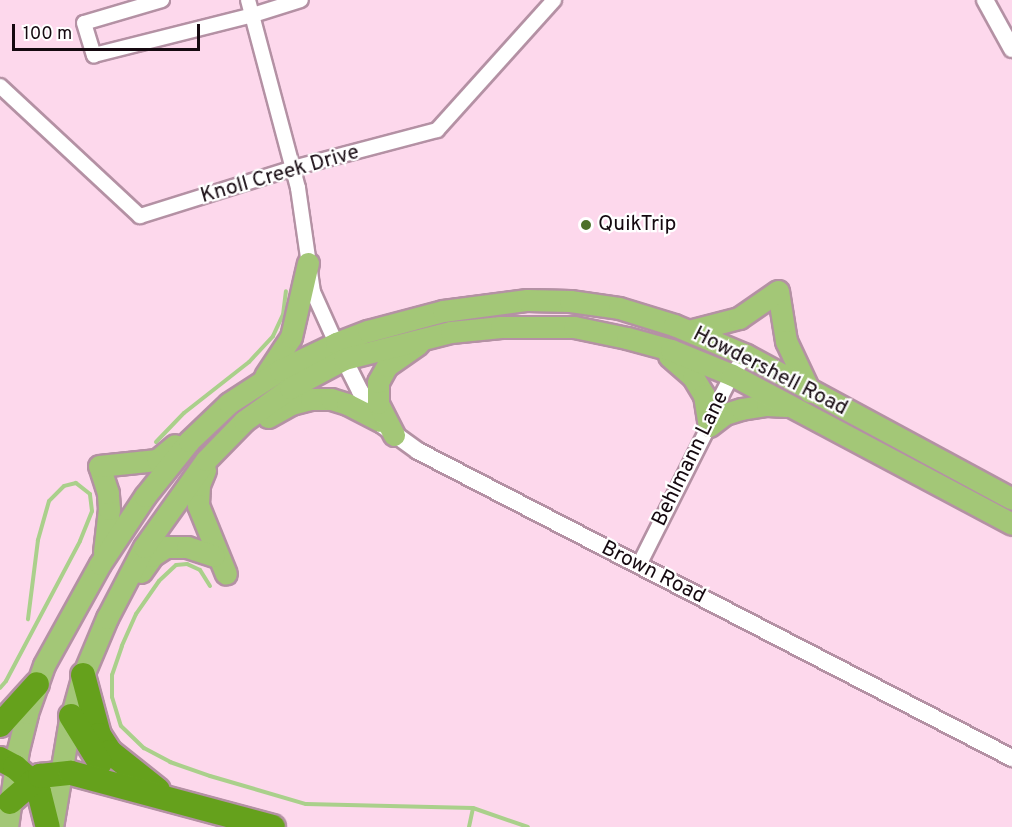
<!DOCTYPE html>
<html>
<head>
<meta charset="utf-8">
<style>
  body { margin:0 }
  #map { position:relative; width:1012px; height:827px; overflow:hidden; background:#fdd8ec; font-family:Overpass,sans-serif }
  div>[style] { position:absolute }
  .stream>* { height:4px; margin:-2px; padding:0 2px; transform-origin:2px; border-radius:2px; background:#aad08b }
  .roads { filter:drop-shadow(2px 0 #b491a4) drop-shadow(-2px 0 #b491a4) drop-shadow(0 2px #b491a4) drop-shadow(0 -2px #b491a4) }
  .minor>* { height:14px; margin:-7px; padding:0 7px; transform-origin:7px; border-radius:7px; background:#fff }
  .tertiary>* { height:16px; margin:-8px; padding:0 8px; transform-origin:8px; border-radius:8px; background:#fff }
  .primary>* { height:21px; margin:-10.5px; padding:0 10.5px; transform-origin:10.5px; border-radius:10.5px; background:#a3c777 }
  .motorway>* { height:24px; margin:-12px; padding:0 12px; transform-origin:12px; border-radius:12px; background:#65a11c }
  .dots>* { width:16px; height:16px; translate:-50% -50%; box-sizing:border-box; border:3px solid #fff; border-radius:50% }
  span { translate:-50% -50%; white-space:nowrap; text-align:center; line-height:1.15; -webkit-text-stroke:4.5px #fff; paint-order:stroke }
  .street-label { font-size:21px; color:#150910 }
  .poi-label { font-size:21px; color:#150910 }
  .left { translate:0 -50%; text-align:left }
  .scale { position:absolute; left:12px; top:24px; width:188px; height:27px; box-sizing:border-box; border:3px solid #150910; border-top:0; padding-left:8px; font-size:18px; line-height:21px; white-space:nowrap; color:#150910; -webkit-text-stroke:4px #fff; paint-order:stroke }
</style>
</head>
<body>
<div id="map">
  <div class="stream">
    <i style="left:156px;top:442px;width:40px;rotate:-46deg"></i>
    <i style="left:184px;top:413px;width:83px;rotate:-38.1deg"></i>
    <i style="left:249px;top:362px;width:35px;rotate:-47deg"></i>
    <i style="left:273px;top:336px;width:23px;rotate:-65deg"></i>
    <i style="left:283px;top:315px;width:24px;rotate:-83deg"></i>
    <i style="left:210px;top:586px;width:19px;rotate:-122deg"></i>
    <i style="left:200px;top:570px;width:14px;rotate:-155deg"></i>
    <i style="left:187px;top:564px;width:11px;rotate:175deg"></i>
    <i style="left:176px;top:565px;width:23px;rotate:137deg"></i>
    <i style="left:159px;top:581px;width:40px;rotate:124.9deg"></i>
    <i style="left:136px;top:614px;width:35px;rotate:114deg"></i>
    <i style="left:122px;top:646px;width:31px;rotate:109deg"></i>
    <i style="left:112px;top:675px;width:22px;rotate:90deg"></i>
    <i style="left:112px;top:697px;width:30px;rotate:73deg"></i>
    <i style="left:121px;top:726px;width:32px;rotate:44deg"></i>
    <i style="left:144px;top:748px;width:30px;rotate:28deg"></i>
    <i style="left:170px;top:762px;width:42px;rotate:19.3deg"></i>
    <i style="left:210px;top:776px;width:100px;rotate:16.3deg"></i>
    <i style="left:306px;top:804px;width:167px;rotate:1.4deg"></i>
    <i style="left:473px;top:808px;width:58px;rotate:19.1deg"></i>
    <i style="left:0;top:688px;width:9px;rotate:-49deg"></i>
    <i style="left:6px;top:681px;width:158px;rotate:-62.1deg"></i>
    <i style="left:80px;top:541px;width:32px;rotate:-68deg"></i>
    <i style="left:92px;top:511px;width:17px;rotate:-97deg"></i>
    <i style="left:90px;top:494px;width:18px;rotate:-142deg"></i>
    <i style="left:76px;top:483px;width:12px;rotate:166deg"></i>
    <i style="left:64px;top:486px;width:21px;rotate:135deg"></i>
    <i style="left:49px;top:501px;width:41px;rotate:105.8deg"></i>
    <i style="left:38px;top:540px;width:80px;rotate:97.2deg"></i>
    <i style="left:469px;top:827px;width:19px;rotate:-78deg"></i>
  </div>
  <div class="roads">
    <div class="minor">
      <i style="left:162px;top:0;width:81px;rotate:163.6deg"></i>
      <i style="left:84px;top:23px;width:34px;rotate:73deg"></i>
      <i style="left:94px;top:55px;width:164px;rotate:-14.1deg"></i>
      <i style="left:253px;top:15px;width:50px;rotate:-17.4deg"></i>
      <i style="left:248px;top:0;width:195px;rotate:75.1deg"></i>
      <i style="left:298px;top:188px;width:105px;rotate:81.8deg"></i>
      <i style="left:313px;top:292px;width:56px;rotate:65.7deg"></i>
      <i style="left:0;top:86px;width:191px;rotate:42.9deg"></i>
      <i style="left:140px;top:216px;width:160px;rotate:-17.4deg"></i>
      <i style="left:293px;top:168px;width:149px;rotate:-14.8deg"></i>
      <i style="left:437px;top:130px;width:175px;rotate:-48deg"></i>
      <i style="left:639px;top:565px;width:156px;rotate:-63.3deg"></i>
      <i style="left:709px;top:426px;width:15px;rotate:-74deg"></i>
      <i style="left:713px;top:412px;width:42px;rotate:-62.8deg"></i>
      <i style="left:732px;top:375px;width:24px;rotate:-55deg"></i>
    </div>
    <div class="tertiary">
      <i style="left:985px;top:0;width:56px;rotate:61.1deg"></i>
      <i style="left:339px;top:349px;width:47px;rotate:63.4deg"></i>
      <i style="left:360px;top:391px;width:40px;rotate:57.1deg"></i>
      <i style="left:382px;top:425px;width:44px;rotate:35.8deg"></i>
      <i style="left:418px;top:451px;width:669px;rotate:27.33deg"></i>
    </div>
    <div class="primary">
      <i style="left:778px;top:291px;width:51px;rotate:80.9deg"></i>
      <i style="left:786px;top:341px;width:56px;rotate:64.8deg"></i>
      <i style="left:689px;top:331px;width:52px;rotate:-14.6deg"></i>
      <i style="left:739px;top:318px;width:47px;rotate:-34.7deg"></i>
      <i style="left:669px;top:356px;width:32px;rotate:41deg"></i>
      <i style="left:693px;top:377px;width:21px;rotate:59deg"></i>
      <i style="left:704px;top:395px;width:31px;rotate:81deg"></i>
      <i style="left:709px;top:426px;width:20px;rotate:-37deg"></i>
      <i style="left:725px;top:414px;width:17px;rotate:-17deg"></i>
      <i style="left:741px;top:409px;width:26px;rotate:-9deg"></i>
      <i style="left:767px;top:405px;width:19px;rotate:3deg"></i>
      <i style="left:265px;top:376px;width:47px;rotate:-56.3deg"></i>
      <i style="left:291px;top:337px;width:76px;rotate:-77.1deg"></i>
      <i style="left:268px;top:417px;width:26px;rotate:-29deg"></i>
      <i style="left:291px;top:404px;width:21px;rotate:-14deg"></i>
      <i style="left:311px;top:399px;width:20px"></i>
      <i style="left:331px;top:399px;width:17px;rotate:17deg"></i>
      <i style="left:347px;top:404px;width:37px;rotate:27deg"></i>
      <i style="left:394px;top:435px;width:36px;rotate:-117deg"></i>
      <i style="left:378px;top:403px;width:21px;rotate:-90deg"></i>
      <i style="left:378px;top:382px;width:18px;rotate:-61deg"></i>
      <i style="left:387px;top:366px;width:38px;rotate:-35deg"></i>
      <i style="left:205px;top:470px;width:16px;rotate:112deg"></i>
      <i style="left:199px;top:485px;width:20px;rotate:93deg"></i>
      <i style="left:198px;top:505px;width:74px;rotate:67.9deg"></i>
      <i style="left:104px;top:552px;width:43px;rotate:-83.4deg"></i>
      <i style="left:109px;top:509px;width:16px;rotate:-94deg"></i>
      <i style="left:108px;top:493px;width:28px;rotate:-108deg"></i>
      <i style="left:99px;top:466px;width:58px;rotate:-5.9deg"></i>
      <i style="left:157px;top:460px;width:23px;rotate:-40deg"></i>
      <i style="left:141px;top:572px;width:19px;rotate:-55deg"></i>
      <i style="left:152px;top:556px;width:17px;rotate:-33deg"></i>
      <i style="left:166px;top:547px;width:21px"></i>
      <i style="left:187px;top:547px;width:28px;rotate:18deg"></i>
      <i style="left:7px;top:827px;width:78px;rotate:-81.9deg"></i>
      <i style="left:18px;top:750px;width:38px;rotate:-76deg"></i>
      <i style="left:27px;top:713px;width:51px;rotate:-70.5deg"></i>
      <i style="left:44px;top:665px;width:115px;rotate:-61deg"></i>
      <i style="left:100px;top:564px;width:82px;rotate:-56.5deg"></i>
      <i style="left:145px;top:496px;width:70px;rotate:-51.3deg"></i>
      <i style="left:189px;top:441px;width:55px;rotate:-43.5deg"></i>
      <i style="left:229px;top:403px;width:61px;rotate:-32.9deg"></i>
      <i style="left:280px;top:370px;width:62px;rotate:-25.7deg"></i>
      <i style="left:336px;top:343px;width:34px;rotate:-21deg"></i>
      <i style="left:368px;top:331px;width:78px;rotate:-14.9deg"></i>
      <i style="left:443px;top:311px;width:85px;rotate:-7.5deg"></i>
      <i style="left:527px;top:300px;width:43px;rotate:1.3deg"></i>
      <i style="left:570px;top:301px;width:49px;rotate:8.1deg"></i>
      <i style="left:619px;top:308px;width:58px;rotate:17.2deg"></i>
      <i style="left:674px;top:325px;width:78px;rotate:22.6deg"></i>
      <i style="left:746px;top:355px;width:302px;rotate:28.4deg"></i>
      <i style="left:52px;top:827px;width:103px;rotate:-80.5deg"></i>
      <i style="left:69px;top:725px;width:52px;rotate:-74.4deg"></i>
      <i style="left:83px;top:675px;width:62px;rotate:-67.2deg"></i>
      <i style="left:107px;top:618px;width:80px;rotate:-62.5deg"></i>
      <i style="left:144px;top:547px;width:107px;rotate:-54.5deg"></i>
      <i style="left:206px;top:460px;width:54px;rotate:-45.7deg"></i>
      <i style="left:244px;top:421px;width:57px;rotate:-35.7deg"></i>
      <i style="left:290px;top:388px;width:61px;rotate:-28.2deg"></i>
      <i style="left:344px;top:359px;width:110px;rotate:-14.2deg"></i>
      <i style="left:451px;top:332px;width:50px;rotate:-5.7deg"></i>
      <i style="left:501px;top:327px;width:73px"></i>
      <i style="left:574px;top:327px;width:54px;rotate:11.7deg"></i>
      <i style="left:627px;top:338px;width:46px;rotate:15.3deg"></i>
      <i style="left:671px;top:350px;width:66px;rotate:22.3deg"></i>
      <i style="left:732px;top:375px;width:317px;rotate:28deg"></i>
    </div>
    <div class="motorway">
      <i style="left:83px;top:675px;width:62px;rotate:75.1deg"></i>
      <i style="left:99px;top:735px;width:20px;rotate:57deg"></i>
      <i style="left:110px;top:752px;width:61px;rotate:38.4deg"></i>
      <i style="left:71px;top:716px;width:55px;rotate:58.3deg"></i>
      <i style="left:0;top:725px;width:55px;rotate:-47.9deg"></i>
      <i style="left:0;top:759px;width:17px;rotate:28deg"></i>
      <i style="left:15px;top:767px;width:23px;rotate:41deg"></i>
      <i style="left:32px;top:782px;width:12px;rotate:55deg"></i>
      <i style="left:39px;top:792px;width:36px;rotate:76deg"></i>
      <i style="left:10px;top:802px;width:40px;rotate:-41deg"></i>
      <i style="left:40px;top:776px;width:31px;rotate:-6deg"></i>
      <i style="left:71px;top:773px;width:209px;rotate:15deg"></i>
    </div>
  </div>
  <div class="dots">
    <i style="left:586px;top:225px;background:#4c7029"></i>
  </div>
  <div class="street-label">
    <span style="left:280px;top:175px;rotate:-16deg">Knoll Creek Drive</span>
    <span style="left:770px;top:372px;rotate:27deg">Howdershell Road</span>
    <span style="left:691px;top:459px;rotate:-64deg">Behlmann Lane</span>
    <span style="left:653px;top:573px;rotate:27deg">Brown Road</span>
  </div>
  <div class="poi-label">
    <span class="left" style="left:598px;top:225px">QuikTrip</span>
  </div>
  <div class="scale">100 m</div>
</div>
</body>
</html>
